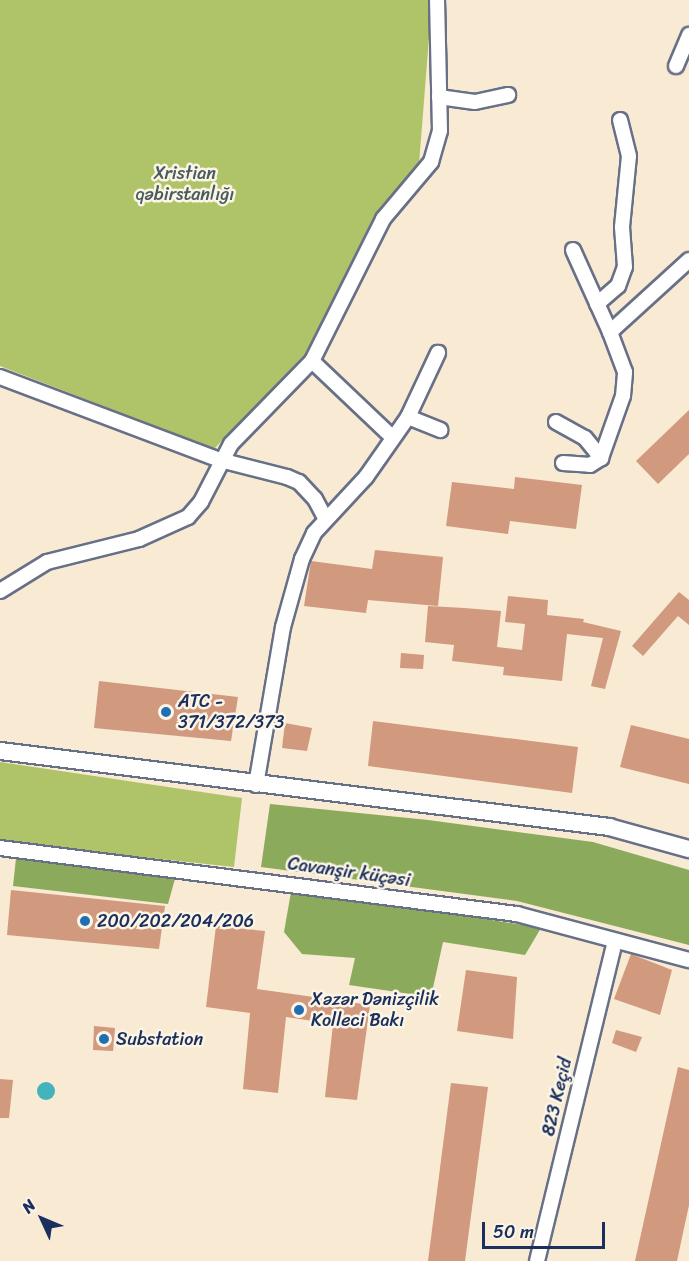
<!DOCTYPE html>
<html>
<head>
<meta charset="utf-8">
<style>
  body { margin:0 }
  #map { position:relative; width:689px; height:1261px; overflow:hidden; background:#f8ead3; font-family:Sriracha,sans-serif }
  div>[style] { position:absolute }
  .green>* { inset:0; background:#afc468 }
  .forest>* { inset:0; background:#8baa5c }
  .water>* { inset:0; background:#43b3bc }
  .round { border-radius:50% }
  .building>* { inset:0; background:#d1997e }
  .roads { filter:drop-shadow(2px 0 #687087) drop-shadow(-2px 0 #687087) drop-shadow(0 2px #687087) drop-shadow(0 -2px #687087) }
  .minor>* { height:14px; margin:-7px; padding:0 7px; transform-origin:7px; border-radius:7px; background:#fff }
  .tertiary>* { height:16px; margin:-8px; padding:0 8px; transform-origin:8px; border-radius:8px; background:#fff }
  .dots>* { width:16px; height:16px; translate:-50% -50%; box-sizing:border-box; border:3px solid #fcf5e5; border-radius:50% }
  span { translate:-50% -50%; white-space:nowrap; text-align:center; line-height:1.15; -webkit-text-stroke:5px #fcf5e5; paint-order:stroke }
  .park-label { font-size:18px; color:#475c61 }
  .poi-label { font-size:18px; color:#1b2f5e }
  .left { translate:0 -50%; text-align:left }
  .street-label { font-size:18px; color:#1b2f5e }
  .north { position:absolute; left:12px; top:1189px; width:60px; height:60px; -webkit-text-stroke:4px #fcf5e5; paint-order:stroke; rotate:314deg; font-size:16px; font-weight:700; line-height:24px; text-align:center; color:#1b2f5e }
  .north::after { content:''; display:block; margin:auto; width:21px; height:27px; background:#1b2f5e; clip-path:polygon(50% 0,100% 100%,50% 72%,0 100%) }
  .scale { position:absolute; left:482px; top:1222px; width:123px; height:27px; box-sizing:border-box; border:3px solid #1b2f5e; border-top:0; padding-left:8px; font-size:18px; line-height:21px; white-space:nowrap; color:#1b2f5e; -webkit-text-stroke:4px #fcf5e5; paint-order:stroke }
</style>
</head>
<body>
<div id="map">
  <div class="green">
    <i style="clip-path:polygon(0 0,432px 0,419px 164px,380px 211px,307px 352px,214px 449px,0 366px)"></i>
    <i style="clip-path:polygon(0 762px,242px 798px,234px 867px,0 842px)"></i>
  </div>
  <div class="forest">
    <i style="clip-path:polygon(270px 804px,428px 820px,593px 842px,689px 870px,689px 945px,517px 901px,261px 867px)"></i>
    <i style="clip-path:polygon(16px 858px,176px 875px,168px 904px,13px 886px)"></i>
    <i style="clip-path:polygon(291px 892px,462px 915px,541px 928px,525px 955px,443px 942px,431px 997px,349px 985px,355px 958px,302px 954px,284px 932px)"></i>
  </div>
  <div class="water">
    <i class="round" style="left:37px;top:1082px;width:18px;height:18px"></i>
  </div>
  <div class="building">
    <i style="clip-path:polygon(689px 410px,689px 454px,658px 484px,636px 461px)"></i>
    <i style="clip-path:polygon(515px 477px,582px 485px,576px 529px,510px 521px,508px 534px,446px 526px,452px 482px,514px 489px)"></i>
    <i style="clip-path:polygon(375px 550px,443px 557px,438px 606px,368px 600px,366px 613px,304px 606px,311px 561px,372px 569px)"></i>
    <i style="clip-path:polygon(679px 592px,689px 600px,689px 625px,678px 616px,643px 656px,632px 646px)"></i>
    <i style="clip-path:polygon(508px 596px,548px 600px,547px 615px,584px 619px,583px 622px,621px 631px,605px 689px,591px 686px,603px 638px,567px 634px,562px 681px,503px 675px,504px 667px,452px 661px,454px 645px,425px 642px,428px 606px,464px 608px,501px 611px,497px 647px,522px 650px,525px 624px,505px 622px)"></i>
    <i style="clip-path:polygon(401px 653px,424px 655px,423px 669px,400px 668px)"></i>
    <i style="clip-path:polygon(99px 681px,238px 697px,231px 741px,94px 728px)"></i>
    <i style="clip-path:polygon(373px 721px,578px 747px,572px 793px,368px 766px)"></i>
    <i style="clip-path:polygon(285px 723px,312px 728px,307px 751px,282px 748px)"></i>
    <i style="clip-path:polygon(631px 725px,689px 739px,689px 784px,620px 767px)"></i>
    <i style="clip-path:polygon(11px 890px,165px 906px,159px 949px,7px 935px)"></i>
    <i style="clip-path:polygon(216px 926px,265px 931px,257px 989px,370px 1005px,357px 1100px,325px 1097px,333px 1024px,286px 1017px,278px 1093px,243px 1089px,250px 1013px,206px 1007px)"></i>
    <i style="clip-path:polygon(631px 954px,672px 970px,660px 1015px,614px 999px)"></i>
    <i style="clip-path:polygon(466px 970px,517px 977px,513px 1039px,457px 1031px)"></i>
    <i style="clip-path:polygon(94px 1026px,115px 1028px,113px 1051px,93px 1050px)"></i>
    <i style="clip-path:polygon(616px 1030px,642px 1037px,636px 1052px,612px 1043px)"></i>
    <i style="clip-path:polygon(678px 1067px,689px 1070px,689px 1205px,677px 1261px,635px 1261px)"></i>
    <i style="clip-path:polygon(0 1079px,13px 1080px,9px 1118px,0 1118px)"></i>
    <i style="clip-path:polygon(451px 1083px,488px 1087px,465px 1261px,428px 1261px)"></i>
  </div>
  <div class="roads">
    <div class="minor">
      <i style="left:676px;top:66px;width:34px;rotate:-67deg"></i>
      <i style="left:439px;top:97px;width:36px;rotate:8deg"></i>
      <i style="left:475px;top:102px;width:34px;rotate:-12deg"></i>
      <i style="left:573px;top:250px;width:90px;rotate:65.7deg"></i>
      <i style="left:597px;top:304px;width:28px;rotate:-41deg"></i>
      <i style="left:618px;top:286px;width:20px;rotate:-70deg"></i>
      <i style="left:625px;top:267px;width:40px;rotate:-94.3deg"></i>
      <i style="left:622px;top:227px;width:71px;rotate:-84.4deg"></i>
      <i style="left:629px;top:156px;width:37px;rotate:-104deg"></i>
      <i style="left:312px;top:361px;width:110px;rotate:43.5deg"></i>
      <i style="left:0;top:377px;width:235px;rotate:20.7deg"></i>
      <i style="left:220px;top:460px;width:69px;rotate:14.2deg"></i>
      <i style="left:287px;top:477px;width:13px;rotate:23deg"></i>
      <i style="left:299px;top:482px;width:23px;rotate:47deg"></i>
      <i style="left:315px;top:499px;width:21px;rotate:62deg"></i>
      <i style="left:408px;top:417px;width:71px;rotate:-64.9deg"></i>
      <i style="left:556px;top:422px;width:33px;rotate:29deg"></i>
      <i style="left:585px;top:438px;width:26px;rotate:51deg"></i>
      <i style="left:563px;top:463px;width:27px;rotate:4deg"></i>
      <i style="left:590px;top:465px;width:13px;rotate:-32deg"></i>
      <i style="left:601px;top:458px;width:66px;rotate:-70.5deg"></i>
      <i style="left:623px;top:396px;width:24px;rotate:-85deg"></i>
      <i style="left:625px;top:372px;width:43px;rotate:-110.6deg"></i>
      <i style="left:610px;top:332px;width:107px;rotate:-42.3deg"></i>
      <i style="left:0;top:591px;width:55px;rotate:-31.7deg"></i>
      <i style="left:47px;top:562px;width:95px;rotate:-14deg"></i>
      <i style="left:139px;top:539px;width:54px;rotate:-24.2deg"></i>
      <i style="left:188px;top:517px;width:20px;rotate:-49deg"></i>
      <i style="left:201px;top:502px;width:65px;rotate:-62.7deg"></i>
      <i style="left:231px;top:444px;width:116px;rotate:-45.7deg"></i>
      <i style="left:312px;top:361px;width:159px;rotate:-63.4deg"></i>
      <i style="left:383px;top:219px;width:75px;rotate:-49.9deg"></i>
      <i style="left:431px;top:162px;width:32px;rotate:-74deg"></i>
      <i style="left:440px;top:131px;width:131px;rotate:-91.3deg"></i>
      <i style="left:256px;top:785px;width:160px;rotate:-80.3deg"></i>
      <i style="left:283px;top:627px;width:71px;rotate:-74.4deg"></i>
      <i style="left:302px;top:559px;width:29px;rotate:-65deg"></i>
      <i style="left:314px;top:533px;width:76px;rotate:-47.1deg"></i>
      <i style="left:366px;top:477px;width:73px;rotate:-55deg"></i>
      <i style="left:408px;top:417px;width:35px;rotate:22deg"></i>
      <i style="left:0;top:848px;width:521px;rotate:7.28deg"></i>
      <i style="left:517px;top:914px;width:178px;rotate:15deg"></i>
      <i style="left:537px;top:1261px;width:328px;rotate:-76.3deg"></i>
    </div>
    <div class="tertiary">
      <i style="left:0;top:751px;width:614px;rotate:7.11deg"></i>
      <i style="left:609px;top:827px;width:83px;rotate:15.4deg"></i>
    </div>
  </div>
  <div class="dots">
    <i style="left:166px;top:712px;background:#1f6fb2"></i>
    <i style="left:85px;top:921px;background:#1f6fb2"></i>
    <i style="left:299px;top:1010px;background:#1f6fb2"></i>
    <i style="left:104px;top:1039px;background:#1f6fb2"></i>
  </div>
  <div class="park-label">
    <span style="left:185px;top:184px">Xristian<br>qəbirstanlığı</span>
  </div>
  <div class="poi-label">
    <span class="left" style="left:178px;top:712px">ATC -<br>371/372/373</span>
    <span class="left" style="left:97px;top:921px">200/202/204/206</span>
    <span class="left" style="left:311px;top:1010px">Xəzər Dənizçilik<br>Kolleci Bakı</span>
    <span class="left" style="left:116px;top:1039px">Substation</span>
  </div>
  <div class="street-label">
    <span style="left:349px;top:872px;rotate:8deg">Cavanşir küçəsi</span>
    <span style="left:557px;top:1097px;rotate:-77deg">823 Keçid</span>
  </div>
  <div class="north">N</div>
  <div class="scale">50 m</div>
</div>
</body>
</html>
